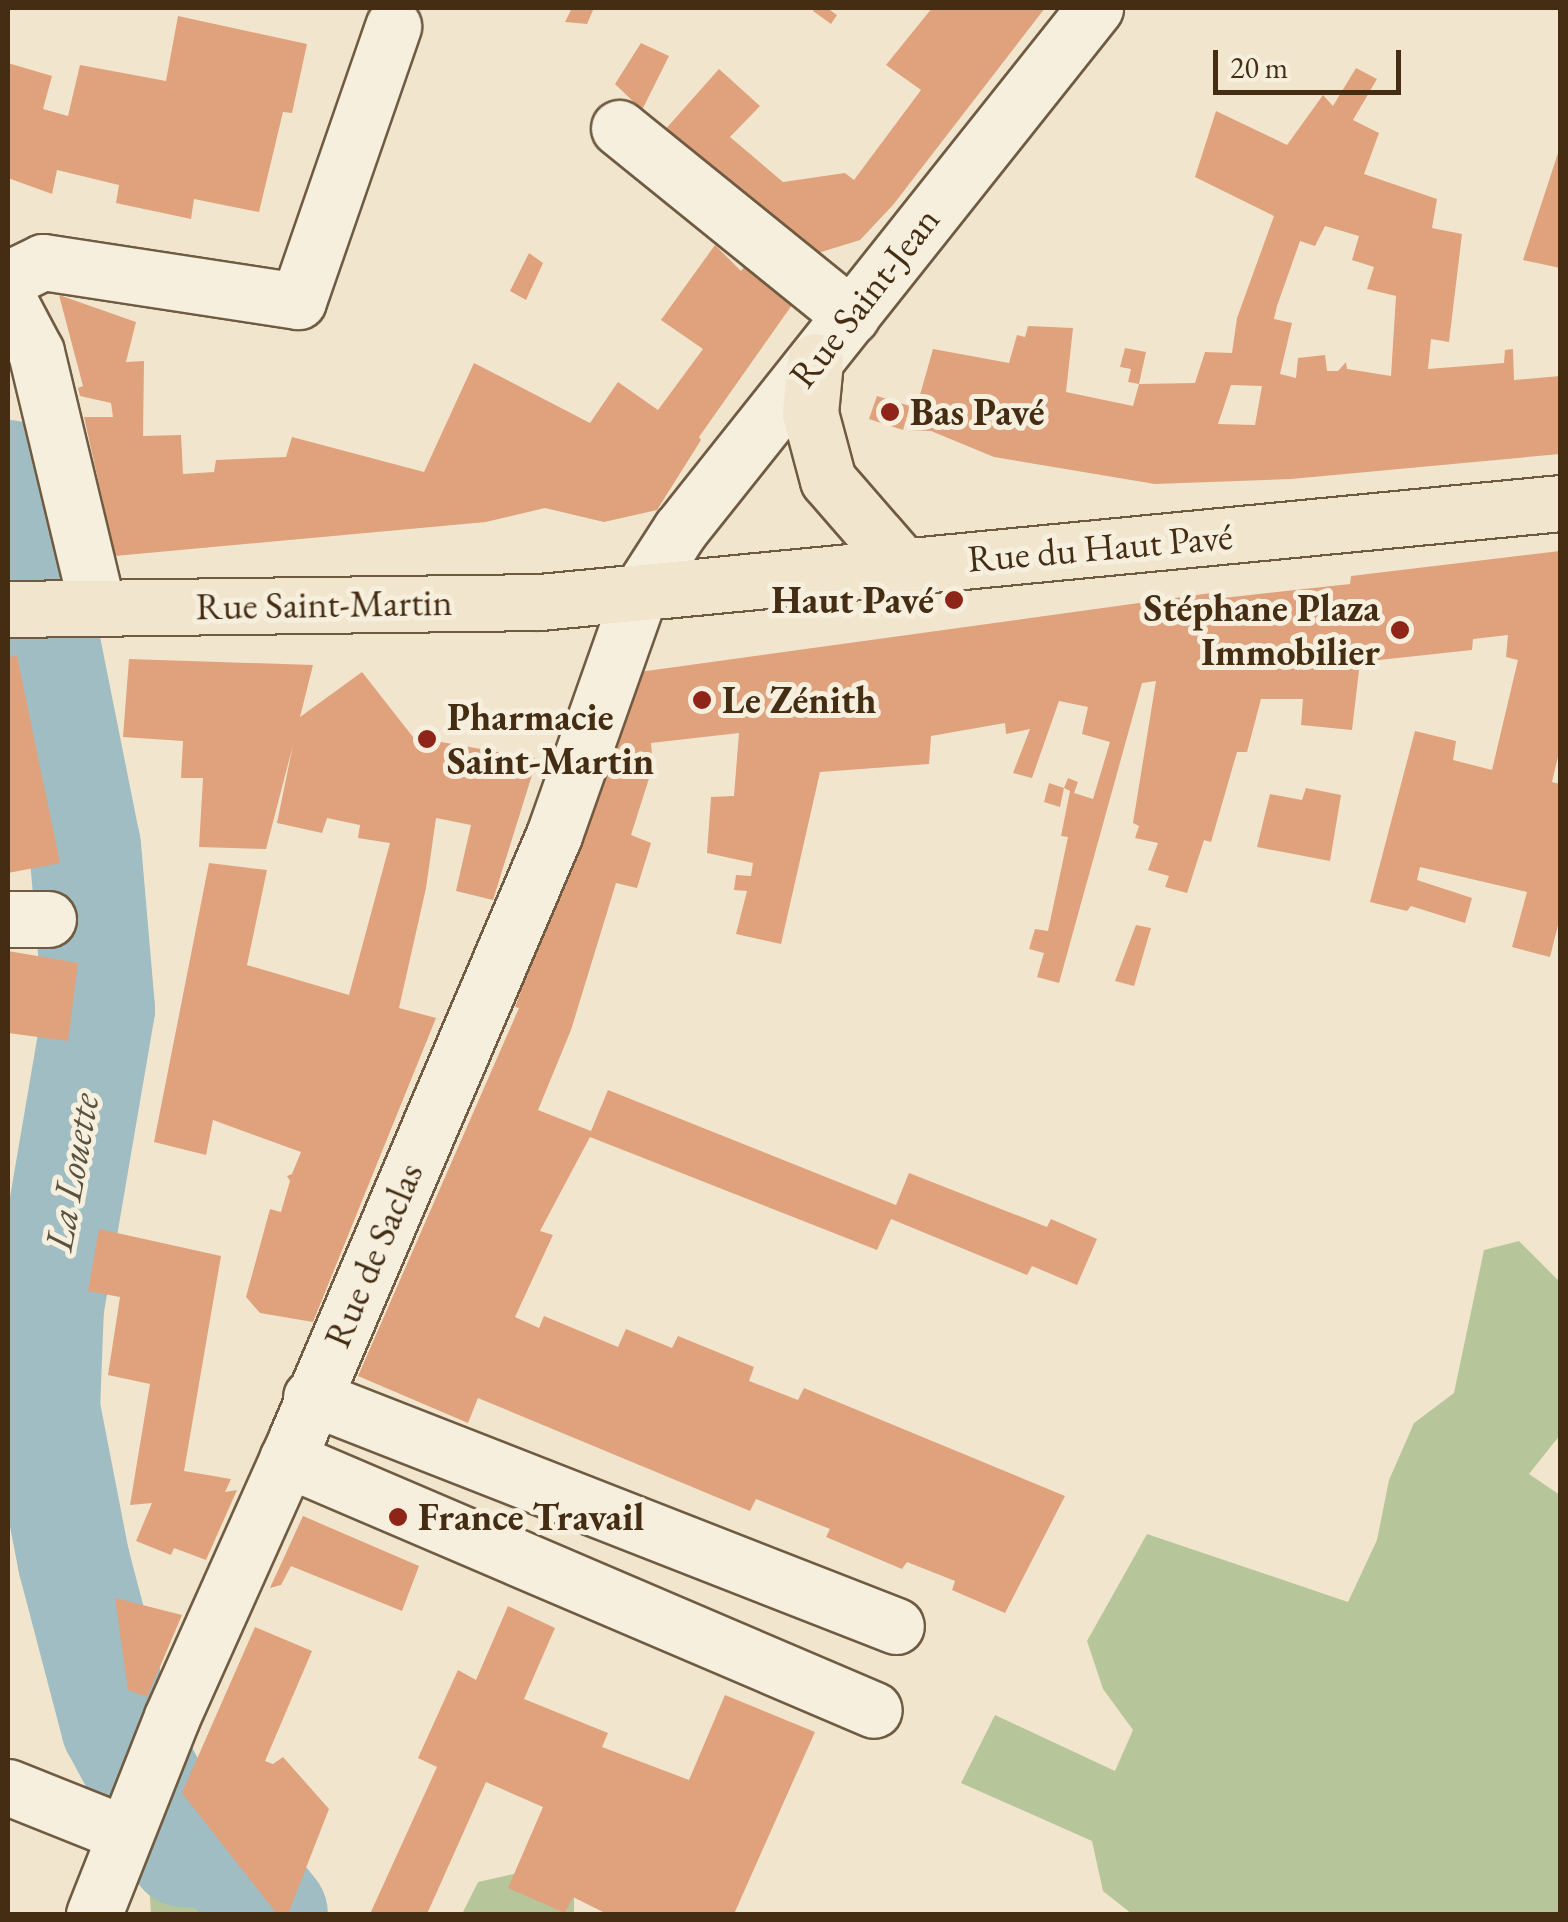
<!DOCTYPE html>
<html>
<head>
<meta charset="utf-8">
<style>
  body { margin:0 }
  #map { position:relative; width:1568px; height:1922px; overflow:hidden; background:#f1e6cd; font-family:"EB Garamond",serif }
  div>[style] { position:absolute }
  .green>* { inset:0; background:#b7c69a }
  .river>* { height:112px; margin:-56px; padding:0 56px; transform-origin:56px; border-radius:56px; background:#9fbdc2 }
  .building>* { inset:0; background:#e0a17d }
  .roads { filter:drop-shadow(2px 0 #6f5b42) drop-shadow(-2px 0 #6f5b42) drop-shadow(0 2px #6f5b42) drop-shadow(0 -2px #6f5b42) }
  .minor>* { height:55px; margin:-27.5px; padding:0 27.5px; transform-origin:27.5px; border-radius:27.5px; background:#f6efde }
  .major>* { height:55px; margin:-27.5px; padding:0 27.5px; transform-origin:27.5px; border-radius:27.5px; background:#f1e6cd }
  .dots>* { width:28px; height:28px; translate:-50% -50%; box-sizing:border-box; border:5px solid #f6efde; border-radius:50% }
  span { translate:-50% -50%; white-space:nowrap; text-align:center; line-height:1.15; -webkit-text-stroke:10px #f6efde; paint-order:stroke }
  .street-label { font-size:38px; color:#442d13 }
  .poi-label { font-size:38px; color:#442d13; font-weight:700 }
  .left { translate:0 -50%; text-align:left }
  .right { translate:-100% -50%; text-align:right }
  .water-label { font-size:40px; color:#5b513f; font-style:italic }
  .frame { position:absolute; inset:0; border:10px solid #442d13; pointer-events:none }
  .scale { position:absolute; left:1213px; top:50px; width:188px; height:45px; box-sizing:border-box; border:5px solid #442d13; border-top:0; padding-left:12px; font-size:30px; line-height:35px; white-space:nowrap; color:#442d13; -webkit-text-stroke:8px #f6efde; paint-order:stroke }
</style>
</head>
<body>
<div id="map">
  <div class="green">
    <i style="clip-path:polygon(1519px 1241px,1560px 1282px,1560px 1435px,1529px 1474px,1560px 1495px,1560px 1914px,1132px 1914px,1103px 1891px,1092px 1841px,961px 1783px,995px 1715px,1115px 1771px,1133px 1730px,1103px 1689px,1087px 1641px,1147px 1534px,1348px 1602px,1377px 1540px,1389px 1480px,1414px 1423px,1454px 1393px,1484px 1250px)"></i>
    <i style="clip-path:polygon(182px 1841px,235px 1883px,265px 1914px,151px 1914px,148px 1868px)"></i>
    <i style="clip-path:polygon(531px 1870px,574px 1895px,574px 1914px,462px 1914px,478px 1882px)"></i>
  </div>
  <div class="river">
    <i style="left:8px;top:476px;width:7px;rotate:56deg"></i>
    <i style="left:12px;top:482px;width:371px;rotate:78.7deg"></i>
    <i style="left:85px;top:846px;width:164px;rotate:85.1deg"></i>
    <i style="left:99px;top:1009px;width:301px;rotate:99.7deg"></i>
    <i style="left:48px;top:1306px;width:102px;rotate:92.2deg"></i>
    <i style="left:44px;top:1408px;width:157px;rotate:79deg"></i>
    <i style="left:74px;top:1562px;width:170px;rotate:75.3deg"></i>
    <i style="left:117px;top:1726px;width:142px;rotate:61.8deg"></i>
    <i style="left:184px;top:1851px;width:39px;rotate:3deg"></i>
    <i style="left:223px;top:1853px;width:78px;rotate:51.2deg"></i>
  </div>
  <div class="building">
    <i style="clip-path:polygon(572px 8px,594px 8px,587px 24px,565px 22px)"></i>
    <i style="clip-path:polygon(815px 8px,827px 8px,837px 15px,831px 24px,813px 11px)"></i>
    <i style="clip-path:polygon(932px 8px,1045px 8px,893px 205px,860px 240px,802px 258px,663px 132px,719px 69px,760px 106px,730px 137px,783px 182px,845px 173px,854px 180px,921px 90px,886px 65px)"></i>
    <i style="clip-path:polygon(178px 16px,307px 44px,292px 113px,283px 112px,259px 212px,194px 199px,191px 219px,116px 203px,119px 185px,57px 170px,52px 194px,8px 178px,8px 63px,52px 76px,43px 109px,68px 116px,80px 65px,166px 81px)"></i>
    <i style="clip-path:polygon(641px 43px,669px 56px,642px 110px,615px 84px)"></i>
    <i style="clip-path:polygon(evenodd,1356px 68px,1377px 79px,1353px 120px,1379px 133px,1364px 174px,1437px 199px,1432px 228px,1462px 234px,1449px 342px,1431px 339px,1428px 369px,1504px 363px,1505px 350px,1513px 349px,1514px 380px,1560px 376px,1560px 454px,1291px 479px,1155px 484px,994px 457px,931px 431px,910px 430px,933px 349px,1009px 363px,1017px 335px,1025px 337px,1028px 326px,1073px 328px,1066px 392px,1133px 406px,1139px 384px,1128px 382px,1131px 369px,1120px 367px,1125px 348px,1146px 352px,1139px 384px,1195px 383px,1205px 352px,1232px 353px,1237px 318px,1274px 216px,1195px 177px,1216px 111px,1287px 145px,1323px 95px,1333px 106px,1356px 68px,1325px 226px,1359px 236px,1352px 260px,1374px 267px,1367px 289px,1396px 296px,1391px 376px,1347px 369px,1346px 362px,1338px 371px,1327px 371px,1325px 355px,1298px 358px,1296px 378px,1280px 374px,1292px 323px,1274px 319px,1277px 306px,1300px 241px,1315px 246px,1325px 226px,1356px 68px,1231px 385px,1262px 386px,1255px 425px,1218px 424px,1231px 385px)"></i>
    <i style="clip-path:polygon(1560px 147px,1560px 268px,1523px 260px)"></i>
    <i style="clip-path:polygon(715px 245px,741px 271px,753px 257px,792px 288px,792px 305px,699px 437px,701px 440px,657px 510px,604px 522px,545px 508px,486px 522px,115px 556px,84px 417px,113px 417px,111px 403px,80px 396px,78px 388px,83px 386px,59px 295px,136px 322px,126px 362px,144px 361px,143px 436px,181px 435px,183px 474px,214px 472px,216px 460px,286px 457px,292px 437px,424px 472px,474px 363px,590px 423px,618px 382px,658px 410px,703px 349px,661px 320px)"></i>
    <i style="clip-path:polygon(529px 253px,543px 263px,526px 300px,510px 291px)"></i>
    <i style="clip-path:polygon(877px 396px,910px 406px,903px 430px,869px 419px)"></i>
    <i style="clip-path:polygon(1560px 551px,1560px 748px,1552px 782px,1560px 784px,1560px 917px,1550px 957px,1512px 947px,1527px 892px,1420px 867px,1417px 880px,1472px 898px,1465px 923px,1411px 906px,1407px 911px,1370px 902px,1415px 731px,1456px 741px,1453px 760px,1492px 770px,1518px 660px,1506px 657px,1508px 635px,1473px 639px,1472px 650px,1360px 662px,1352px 730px,1301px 725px,1303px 699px,1261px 699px,1247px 752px,1237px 752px,1211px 842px,1204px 840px,1187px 893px,1165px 887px,1169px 876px,1148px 870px,1158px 843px,1135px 838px,1139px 826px,1133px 823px,1156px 681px,1142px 683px,1059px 983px,1037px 977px,1044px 953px,1029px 949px,1035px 929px,1048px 931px,1068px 837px,1061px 836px,1070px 791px,1064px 788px,1060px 807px,1044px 802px,1049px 783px,1064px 788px,1068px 778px,1078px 782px,1074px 793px,1093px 799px,1110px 742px,1082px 734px,1088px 707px,1059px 701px,1032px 778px,1013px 773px,1030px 729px,1006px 734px,1005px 723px,931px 736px,929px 764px,820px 772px,781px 944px,736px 934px,747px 891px,734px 890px,736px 875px,751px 876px,753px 863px,707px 853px,711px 797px,734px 796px,739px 733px,651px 743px,653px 766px,631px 835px,651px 843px,637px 888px,616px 883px,571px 1030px,538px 1110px,591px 1131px,608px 1090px,896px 1205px,909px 1173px,1047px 1227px,1051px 1219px,1097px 1239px,1077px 1285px,1032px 1266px,1027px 1275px,891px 1219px,877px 1250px,590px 1137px,540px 1231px,553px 1235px,515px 1317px,539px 1328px,544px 1316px,618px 1347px,626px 1329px,672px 1348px,678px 1336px,754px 1367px,749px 1381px,798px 1400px,804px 1388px,1065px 1496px,1005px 1613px,952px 1590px,955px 1581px,907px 1562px,902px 1569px,826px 1537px,830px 1529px,756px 1499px,750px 1511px,478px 1398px,468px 1423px,358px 1376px,519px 1008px,515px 1007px,639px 672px,1211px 593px,1214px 599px,1350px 584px,1351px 576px)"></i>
    <i style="clip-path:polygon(17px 656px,60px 863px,8px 873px,8px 657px)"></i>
    <i style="clip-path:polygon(129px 659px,313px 665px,300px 717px,362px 672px,413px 737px,537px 759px,493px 900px,456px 891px,471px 825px,436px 818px,426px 888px,399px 1008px,436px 1018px,313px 1322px,260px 1313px,246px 1297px,270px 1209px,281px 1212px,290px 1181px,287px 1176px,292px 1174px,301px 1152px,213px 1120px,206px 1155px,154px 1142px,209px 863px,267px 870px,247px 965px,349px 995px,390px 843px,358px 838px,360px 825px,327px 818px,322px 833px,277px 823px,293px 745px,266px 849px,199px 847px,203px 778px,181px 778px,183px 741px,123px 737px)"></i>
    <i style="clip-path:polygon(1306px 788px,1341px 795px,1330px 861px,1257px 847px,1270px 794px,1302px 800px)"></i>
    <i style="clip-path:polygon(1136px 925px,1151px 928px,1134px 986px,1115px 981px)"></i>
    <i style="clip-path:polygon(8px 951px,78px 963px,68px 1041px,8px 1033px)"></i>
    <i style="clip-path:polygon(99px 1229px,221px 1256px,184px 1471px,231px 1479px,225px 1492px,237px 1490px,206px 1560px,174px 1548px,171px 1555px,136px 1541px,152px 1503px,130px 1505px,150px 1384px,108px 1375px,120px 1297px,88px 1291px)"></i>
    <i style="clip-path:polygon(303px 1516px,419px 1566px,402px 1611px,291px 1566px,281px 1585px,270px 1588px)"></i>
    <i style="clip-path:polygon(115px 1598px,182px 1615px,147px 1697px,128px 1690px)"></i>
    <i style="clip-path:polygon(508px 1606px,555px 1628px,524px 1699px,608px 1733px,602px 1747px,689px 1780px,725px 1695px,815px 1732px,734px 1914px,607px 1914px,573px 1897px,565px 1913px,508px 1888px,543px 1807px,486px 1782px,427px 1914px,370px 1914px,437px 1767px,418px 1758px,458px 1670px,476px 1680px)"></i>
    <i style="clip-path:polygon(255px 1627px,312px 1651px,265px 1761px,273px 1764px,283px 1757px,329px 1809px,288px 1914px,277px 1914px,182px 1793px)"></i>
  </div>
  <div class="roads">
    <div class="minor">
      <i style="left:619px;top:128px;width:299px;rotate:39deg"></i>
      <i style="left:8px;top:279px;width:39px;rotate:-26deg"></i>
      <i style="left:43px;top:262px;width:258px;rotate:8.7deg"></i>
      <i style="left:298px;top:301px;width:291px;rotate:-70.9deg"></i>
      <i style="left:8px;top:299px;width:60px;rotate:62.2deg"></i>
      <i style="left:36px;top:352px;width:261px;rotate:76.5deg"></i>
      <i style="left:8px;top:919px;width:40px"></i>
      <i style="left:311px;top:1397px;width:628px;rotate:21.38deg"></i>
      <i style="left:287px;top:1459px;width:638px;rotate:23.15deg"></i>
      <i style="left:8px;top:1787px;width:124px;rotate:21.8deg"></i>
      <i style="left:94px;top:1914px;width:212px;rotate:-68.4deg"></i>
      <i style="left:172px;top:1717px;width:307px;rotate:-65.9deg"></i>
      <i style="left:297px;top:1437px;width:655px;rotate:-66.88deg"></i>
      <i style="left:554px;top:835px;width:258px;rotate:-70.5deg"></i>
      <i style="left:640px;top:592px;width:74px;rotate:-57.2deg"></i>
      <i style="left:680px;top:530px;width:667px;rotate:-51.51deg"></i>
    </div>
    <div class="major">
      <i style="left:815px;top:361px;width:52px;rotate:95.5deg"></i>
      <i style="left:810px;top:413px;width:69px;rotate:75deg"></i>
      <i style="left:828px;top:480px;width:111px;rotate:49deg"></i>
      <i style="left:8px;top:609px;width:532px;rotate:-0.75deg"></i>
      <i style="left:540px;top:602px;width:1025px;rotate:-5.54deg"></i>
    </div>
  </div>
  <div class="dots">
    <i style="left:890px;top:412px;background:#8f2418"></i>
    <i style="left:954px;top:600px;background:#8f2418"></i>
    <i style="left:1400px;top:630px;background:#8f2418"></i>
    <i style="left:702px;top:700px;background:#8f2418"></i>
    <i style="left:427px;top:739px;background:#8f2418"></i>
    <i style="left:398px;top:1517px;background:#8f2418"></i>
  </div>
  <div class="street-label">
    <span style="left:864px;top:297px;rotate:-52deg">Rue Saint-Jean</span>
    <span style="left:1100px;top:547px;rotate:-5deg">Rue du Haut Pavé</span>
    <span style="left:324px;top:604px;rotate:-1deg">Rue Saint-Martin</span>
    <span style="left:373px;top:1255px;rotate:-67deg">Rue de Saclas</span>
  </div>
  <div class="poi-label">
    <span class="left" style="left:910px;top:412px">Bas Pavé</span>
    <span class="right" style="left:934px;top:600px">Haut Pavé</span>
    <span class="right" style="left:1380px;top:630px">Stéphane Plaza<br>Immobilier</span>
    <span class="left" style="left:722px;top:700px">Le Zénith</span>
    <span class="left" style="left:447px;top:739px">Pharmacie<br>Saint-Martin</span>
    <span class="left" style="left:418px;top:1517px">France Travail</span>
  </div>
  <div class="water-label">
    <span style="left:71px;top:1172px;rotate:-80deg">La Louette</span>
  </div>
  <div class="frame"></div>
  <div class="scale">20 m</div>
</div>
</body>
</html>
